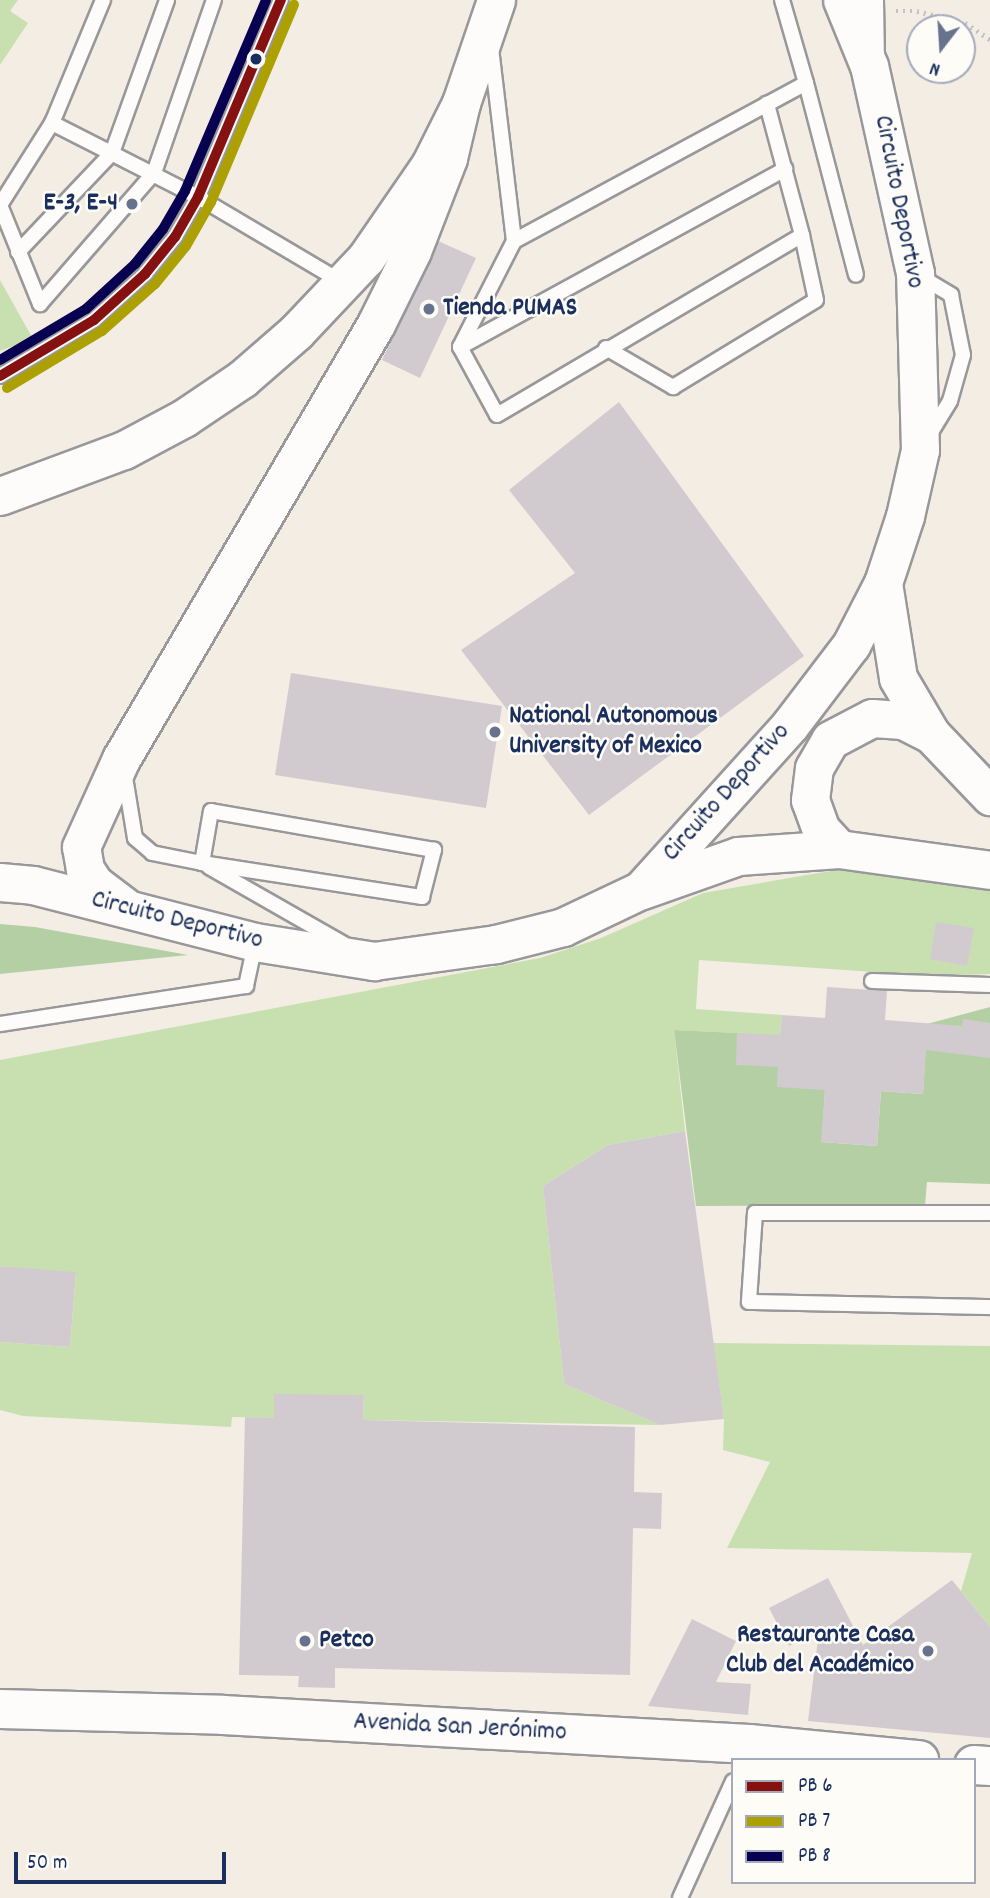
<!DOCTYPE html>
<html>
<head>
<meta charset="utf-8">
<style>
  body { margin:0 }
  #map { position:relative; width:990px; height:1898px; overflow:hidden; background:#f3ede4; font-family:Dekko,sans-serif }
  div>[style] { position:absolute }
  .green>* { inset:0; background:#c8e0b0 }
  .forest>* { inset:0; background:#b5cfa5 }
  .building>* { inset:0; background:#d1cbcf }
  .path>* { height:4.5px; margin-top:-2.25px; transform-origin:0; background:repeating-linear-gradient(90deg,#c1c2c5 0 2px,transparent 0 7px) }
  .roads { filter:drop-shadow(2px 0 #98989b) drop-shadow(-2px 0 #98989b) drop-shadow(0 2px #98989b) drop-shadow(0 -2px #98989b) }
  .service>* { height:14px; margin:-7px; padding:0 7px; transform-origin:7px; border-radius:7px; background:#fdfcfb }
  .minor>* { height:30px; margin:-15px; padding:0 15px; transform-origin:15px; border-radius:15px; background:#fdfcfb }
  .tertiary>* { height:37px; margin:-18.5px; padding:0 18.5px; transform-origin:18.5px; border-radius:18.5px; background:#fdfcfb }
  .primary>* { height:38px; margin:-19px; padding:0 19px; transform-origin:19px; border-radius:19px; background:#fdfcfb }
  .bus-1>* { height:10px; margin:-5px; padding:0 5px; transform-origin:5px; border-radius:5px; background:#861111 }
  .bus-2>* { height:10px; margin:-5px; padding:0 5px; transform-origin:5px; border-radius:5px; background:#aca003 }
  .bus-3>* { height:10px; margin:-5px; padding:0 5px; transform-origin:5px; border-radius:5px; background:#080050 }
  .dots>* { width:19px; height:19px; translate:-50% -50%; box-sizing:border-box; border:4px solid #fdfcf7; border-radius:50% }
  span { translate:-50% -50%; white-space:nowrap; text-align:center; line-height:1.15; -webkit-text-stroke:5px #fdfcf7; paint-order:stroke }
  .street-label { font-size:26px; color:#1b2f5e }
  .poi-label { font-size:26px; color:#1b2f5e; font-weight:700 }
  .right { translate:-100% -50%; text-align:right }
  .left { translate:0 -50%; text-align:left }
  .legend { position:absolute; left:731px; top:1758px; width:245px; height:126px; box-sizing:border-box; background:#fdfcf7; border:2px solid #a3aaba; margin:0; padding:9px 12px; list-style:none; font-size:21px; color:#1b2f5e }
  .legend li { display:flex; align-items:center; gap:14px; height:35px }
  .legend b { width:35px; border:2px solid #a3aaba }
  .north { position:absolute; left:906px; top:14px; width:70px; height:70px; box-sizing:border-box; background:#fdfcf7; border:2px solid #a3aaba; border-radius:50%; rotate:197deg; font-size:19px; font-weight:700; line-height:28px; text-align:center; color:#1b2f5e }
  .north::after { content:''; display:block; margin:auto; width:24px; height:32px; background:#67728d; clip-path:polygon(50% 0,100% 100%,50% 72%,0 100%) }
  .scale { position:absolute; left:14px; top:1852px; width:212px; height:32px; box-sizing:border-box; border:4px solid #1b2f5e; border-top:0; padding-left:9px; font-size:21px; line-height:24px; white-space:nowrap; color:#1b2f5e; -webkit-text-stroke:5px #fdfcf7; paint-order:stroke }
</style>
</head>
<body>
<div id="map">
  <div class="green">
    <i style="clip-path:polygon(0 0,18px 0,10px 11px,28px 23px,0 65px)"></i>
    <i style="clip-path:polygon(0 280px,33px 339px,0 351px)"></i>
    <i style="clip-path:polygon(836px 870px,990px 889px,990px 974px,931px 976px,699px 960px,696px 1009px,782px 1015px,780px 1035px,674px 1030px,685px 1131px,608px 1145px,543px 1186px,564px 1384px,660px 1425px,363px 1420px,364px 1395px,274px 1395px,274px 1418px,232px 1417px,231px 1427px,23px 1416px,0 1410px,0 1342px,70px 1347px,76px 1273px,0 1266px,0 1060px,540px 958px,601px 938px,703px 893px)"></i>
    <i style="clip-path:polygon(713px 1343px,990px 1346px,990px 1627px,961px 1591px,972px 1553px,727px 1548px,770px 1462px,723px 1450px,724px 1419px)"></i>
  </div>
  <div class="forest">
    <i style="clip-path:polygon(0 924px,35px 927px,188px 955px,0 974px)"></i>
    <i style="clip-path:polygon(990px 1007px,990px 1184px,927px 1182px,925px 1205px,696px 1206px,674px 1030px,780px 1035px,825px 1090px,822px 1142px,877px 1146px,881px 1091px,923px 1094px,927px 1024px)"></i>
  </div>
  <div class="building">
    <i style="clip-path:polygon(438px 241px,476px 258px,420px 378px,382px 360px)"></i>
    <i style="clip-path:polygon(619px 402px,804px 656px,589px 815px,461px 650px,575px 573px,509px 490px)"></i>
    <i style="clip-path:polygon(291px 673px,502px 706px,486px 808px,275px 775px)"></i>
    <i style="clip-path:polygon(936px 922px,974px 928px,967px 966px,930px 959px)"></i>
    <i style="clip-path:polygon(827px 987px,887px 991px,885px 1020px,962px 1026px,963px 1019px,990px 1023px,990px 1058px,926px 1050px,923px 1094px,881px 1091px,877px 1146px,821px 1142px,825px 1090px,777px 1087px,778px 1067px,736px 1065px,737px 1033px,780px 1035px,782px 1015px,825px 1018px)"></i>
    <i style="clip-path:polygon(685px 1131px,724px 1419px,660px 1425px,564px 1384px,543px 1186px,608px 1145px)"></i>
    <i style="clip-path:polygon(0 1266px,76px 1272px,70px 1347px,0 1342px)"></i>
    <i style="clip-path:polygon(274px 1394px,364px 1395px,363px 1420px,635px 1427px,634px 1492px,662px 1493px,661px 1529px,633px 1528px,630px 1675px,335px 1668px,335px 1688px,298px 1687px,299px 1676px,239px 1675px,245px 1417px,274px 1418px)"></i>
    <i style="clip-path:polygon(828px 1578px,863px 1645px,952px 1580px,990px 1627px,990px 1738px,808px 1721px,819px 1631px,789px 1646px,769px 1608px)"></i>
    <i style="clip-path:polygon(692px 1619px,736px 1641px,716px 1682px,751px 1684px,748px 1715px,648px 1706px)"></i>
  </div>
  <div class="path">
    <i style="left:896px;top:11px;width:21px"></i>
    <i style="left:917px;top:11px;width:49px;rotate:14deg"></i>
    <i style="left:965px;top:23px;width:30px;rotate:33deg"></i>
  </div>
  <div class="roads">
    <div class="service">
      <i style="left:103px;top:0;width:133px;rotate:112.5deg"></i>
      <i style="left:52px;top:123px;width:97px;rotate:122.4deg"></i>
      <i style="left:0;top:205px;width:107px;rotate:68deg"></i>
      <i style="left:40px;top:304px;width:174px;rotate:-49deg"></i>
      <i style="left:154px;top:173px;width:183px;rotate:-70.9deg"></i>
      <i style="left:806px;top:83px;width:198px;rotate:75.4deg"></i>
      <i style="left:52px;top:123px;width:164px;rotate:26.9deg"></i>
      <i style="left:198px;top:197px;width:167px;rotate:30.6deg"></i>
      <i style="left:514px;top:241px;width:332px;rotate:-28.4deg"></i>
      <i style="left:806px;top:83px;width:86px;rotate:-106.1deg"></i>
      <i style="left:18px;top:252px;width:137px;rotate:-46.5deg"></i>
      <i style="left:112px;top:153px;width:163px;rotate:-70.2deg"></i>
      <i style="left:918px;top:275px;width:39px;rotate:31deg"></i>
      <i style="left:951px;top:295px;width:61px;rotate:78.7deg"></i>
      <i style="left:963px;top:355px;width:48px;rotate:105.8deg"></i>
      <i style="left:950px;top:401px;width:42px;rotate:121.4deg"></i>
      <i style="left:460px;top:347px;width:77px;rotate:61.4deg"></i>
      <i style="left:497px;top:415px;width:354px;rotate:-30.5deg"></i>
      <i style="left:802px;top:235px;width:136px;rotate:-105deg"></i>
      <i style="left:460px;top:347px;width:371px;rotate:-28.7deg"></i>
      <i style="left:460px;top:347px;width:119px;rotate:-63deg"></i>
      <i style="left:514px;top:241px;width:195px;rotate:-96.8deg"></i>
      <i style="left:606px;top:348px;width:78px;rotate:30.2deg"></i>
      <i style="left:673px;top:387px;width:167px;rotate:-31.3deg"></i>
      <i style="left:816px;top:300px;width:66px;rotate:-102.2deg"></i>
      <i style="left:0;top:376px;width:109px;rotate:-30.8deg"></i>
      <i style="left:94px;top:320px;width:69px;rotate:-42deg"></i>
      <i style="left:145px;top:274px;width:48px;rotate:-51deg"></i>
      <i style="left:175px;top:237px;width:46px;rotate:-60.1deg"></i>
      <i style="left:198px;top:197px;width:214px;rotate:-67.2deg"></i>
      <i style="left:124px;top:771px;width:68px;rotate:80.7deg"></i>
      <i style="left:135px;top:838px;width:23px;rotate:41deg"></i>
      <i style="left:152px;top:853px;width:51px;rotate:11.3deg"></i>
      <i style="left:202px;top:863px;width:223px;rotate:8.8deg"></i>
      <i style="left:422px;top:897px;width:49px;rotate:-75.7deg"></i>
      <i style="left:434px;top:850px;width:226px;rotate:-170.1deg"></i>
      <i style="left:211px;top:811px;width:53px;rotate:99.8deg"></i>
      <i style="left:209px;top:867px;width:155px;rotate:29.7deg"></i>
      <i style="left:872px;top:981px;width:118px;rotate:1.9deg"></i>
      <i style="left:0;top:1024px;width:249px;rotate:-8.8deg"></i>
      <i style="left:246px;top:986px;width:43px;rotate:-77.9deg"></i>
      <i style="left:990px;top:1213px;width:235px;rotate:180deg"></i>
      <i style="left:755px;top:1213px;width:89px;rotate:93.9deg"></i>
      <i style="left:749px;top:1302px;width:241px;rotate:1.2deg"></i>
      <i style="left:680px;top:1898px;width:128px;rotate:-65.6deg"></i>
    </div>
    <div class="minor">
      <i style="left:868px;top:0;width:62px;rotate:89.1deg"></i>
    </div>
    <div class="tertiary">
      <i style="left:0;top:496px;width:132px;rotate:-20.4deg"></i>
      <i style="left:124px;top:450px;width:68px;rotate:-28.1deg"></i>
      <i style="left:184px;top:418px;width:70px;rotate:-33.9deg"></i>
      <i style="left:242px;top:379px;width:72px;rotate:-41deg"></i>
      <i style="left:296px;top:332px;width:102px;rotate:-46.6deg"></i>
      <i style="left:366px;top:258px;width:113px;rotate:-55.5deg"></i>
      <i style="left:430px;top:165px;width:69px;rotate:-63.4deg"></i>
      <i style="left:461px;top:103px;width:109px;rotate:-71.2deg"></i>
      <i style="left:883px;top:583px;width:96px;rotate:81deg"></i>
      <i style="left:898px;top:678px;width:65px;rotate:59.5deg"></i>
      <i style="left:931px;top:734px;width:86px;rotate:46.4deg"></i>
      <i style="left:839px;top:849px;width:26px;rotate:-133deg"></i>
      <i style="left:821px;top:830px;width:32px;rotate:-110deg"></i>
      <i style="left:810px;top:800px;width:32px;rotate:-83deg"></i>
      <i style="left:814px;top:768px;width:32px;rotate:-60deg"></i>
      <i style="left:830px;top:740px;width:47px;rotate:-27.6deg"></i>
      <i style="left:872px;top:718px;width:31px;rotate:4deg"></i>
      <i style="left:903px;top:720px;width:31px;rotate:27deg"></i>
      <i style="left:0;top:882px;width:33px;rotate:5deg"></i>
      <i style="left:33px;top:885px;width:229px;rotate:14.4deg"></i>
      <i style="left:255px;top:942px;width:121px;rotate:9.1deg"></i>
      <i style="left:374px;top:961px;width:123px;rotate:-7.9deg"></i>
      <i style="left:496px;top:944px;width:69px;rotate:-14.2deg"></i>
      <i style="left:563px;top:927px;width:86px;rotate:-25.4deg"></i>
      <i style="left:641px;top:890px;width:222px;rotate:-47.9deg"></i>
      <i style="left:790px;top:725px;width:101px;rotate:-52.7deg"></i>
      <i style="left:851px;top:645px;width:70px;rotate:-62.7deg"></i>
      <i style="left:883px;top:583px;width:71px;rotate:-71.8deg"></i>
      <i style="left:905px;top:516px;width:68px;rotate:-77.2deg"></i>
      <i style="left:920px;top:450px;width:177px;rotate:-91.6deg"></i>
      <i style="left:915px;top:273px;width:212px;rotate:-102.5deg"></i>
      <i style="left:869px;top:66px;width:71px;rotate:-112.2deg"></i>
      <i style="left:642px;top:890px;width:102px;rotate:-19.5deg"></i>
      <i style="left:738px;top:856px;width:101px;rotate:-4deg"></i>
      <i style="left:839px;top:849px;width:152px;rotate:7.9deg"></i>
      <i style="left:124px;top:906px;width:38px;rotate:-143deg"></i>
      <i style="left:94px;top:883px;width:17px;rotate:-123deg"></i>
      <i style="left:85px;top:869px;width:22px;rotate:-100deg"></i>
      <i style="left:81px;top:847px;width:97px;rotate:-65.6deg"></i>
      <i style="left:121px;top:759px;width:504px;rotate:-59.62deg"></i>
      <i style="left:376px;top:324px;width:81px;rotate:-63.7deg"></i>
      <i style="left:412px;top:251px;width:100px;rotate:-68.8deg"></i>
      <i style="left:448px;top:158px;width:57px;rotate:-76.7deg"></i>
    </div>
    <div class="primary">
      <i style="left:0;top:1709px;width:223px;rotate:1.5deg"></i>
      <i style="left:223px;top:1715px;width:527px;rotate:3.16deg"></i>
      <i style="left:749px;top:1744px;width:171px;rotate:5.4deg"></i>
      <i style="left:974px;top:1765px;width:16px;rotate:4deg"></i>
    </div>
  </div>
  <div class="bus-1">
    <i style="left:0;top:376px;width:109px;rotate:-30.8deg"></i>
    <i style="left:94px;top:320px;width:69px;rotate:-42deg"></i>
    <i style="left:145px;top:274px;width:48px;rotate:-51deg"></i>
    <i style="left:175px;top:237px;width:46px;rotate:-60.1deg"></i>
    <i style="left:198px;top:197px;width:214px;rotate:-67.2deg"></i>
  </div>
  <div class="bus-2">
    <i style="left:7px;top:388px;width:111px;rotate:-31deg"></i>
    <i style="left:102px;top:331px;width:71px;rotate:-41.6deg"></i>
    <i style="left:155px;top:284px;width:49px;rotate:-50.8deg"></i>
    <i style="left:186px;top:246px;width:51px;rotate:-60.4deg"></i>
    <i style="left:211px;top:202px;width:214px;rotate:-67.2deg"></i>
  </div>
  <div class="bus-3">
    <i style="left:0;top:360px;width:100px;rotate:-30.7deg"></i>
    <i style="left:86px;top:309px;width:67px;rotate:-42.6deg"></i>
    <i style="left:135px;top:264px;width:45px;rotate:-51.3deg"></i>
    <i style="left:163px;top:229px;width:44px;rotate:-59.9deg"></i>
    <i style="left:185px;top:191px;width:207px;rotate:-67deg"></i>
  </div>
  <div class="dots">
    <i style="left:256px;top:59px;background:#1b2f5e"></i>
    <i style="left:132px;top:204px;background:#67728d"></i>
    <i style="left:429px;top:309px;background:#67728d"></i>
    <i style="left:495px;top:732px;background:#67728d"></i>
    <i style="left:305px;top:1641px;background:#67728d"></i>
    <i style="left:928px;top:1651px;background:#67728d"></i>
  </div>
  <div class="street-label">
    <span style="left:898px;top:202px;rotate:79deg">Circuito Deportivo</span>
    <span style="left:727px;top:793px;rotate:-48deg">Circuito Deportivo</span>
    <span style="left:177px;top:921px;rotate:14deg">Circuito Deportivo</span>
    <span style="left:460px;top:1728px;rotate:3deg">Avenida San Jerónimo</span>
  </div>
  <div class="poi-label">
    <span class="right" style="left:118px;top:204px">E-3, E-4</span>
    <span class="left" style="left:443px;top:309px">Tienda PUMAS</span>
    <span class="left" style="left:509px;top:732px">National Autonomous<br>University of Mexico</span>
    <span class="right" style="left:914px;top:1651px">Restaurante Casa<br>Club del Académico</span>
    <span class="left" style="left:319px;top:1641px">Petco</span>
  </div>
  <ul class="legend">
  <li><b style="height:9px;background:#861111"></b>PB 6</li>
  <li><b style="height:9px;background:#aca003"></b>PB 7</li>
  <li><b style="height:9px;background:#080050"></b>PB 8</li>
  </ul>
  <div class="north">N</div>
  <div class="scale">50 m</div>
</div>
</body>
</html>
